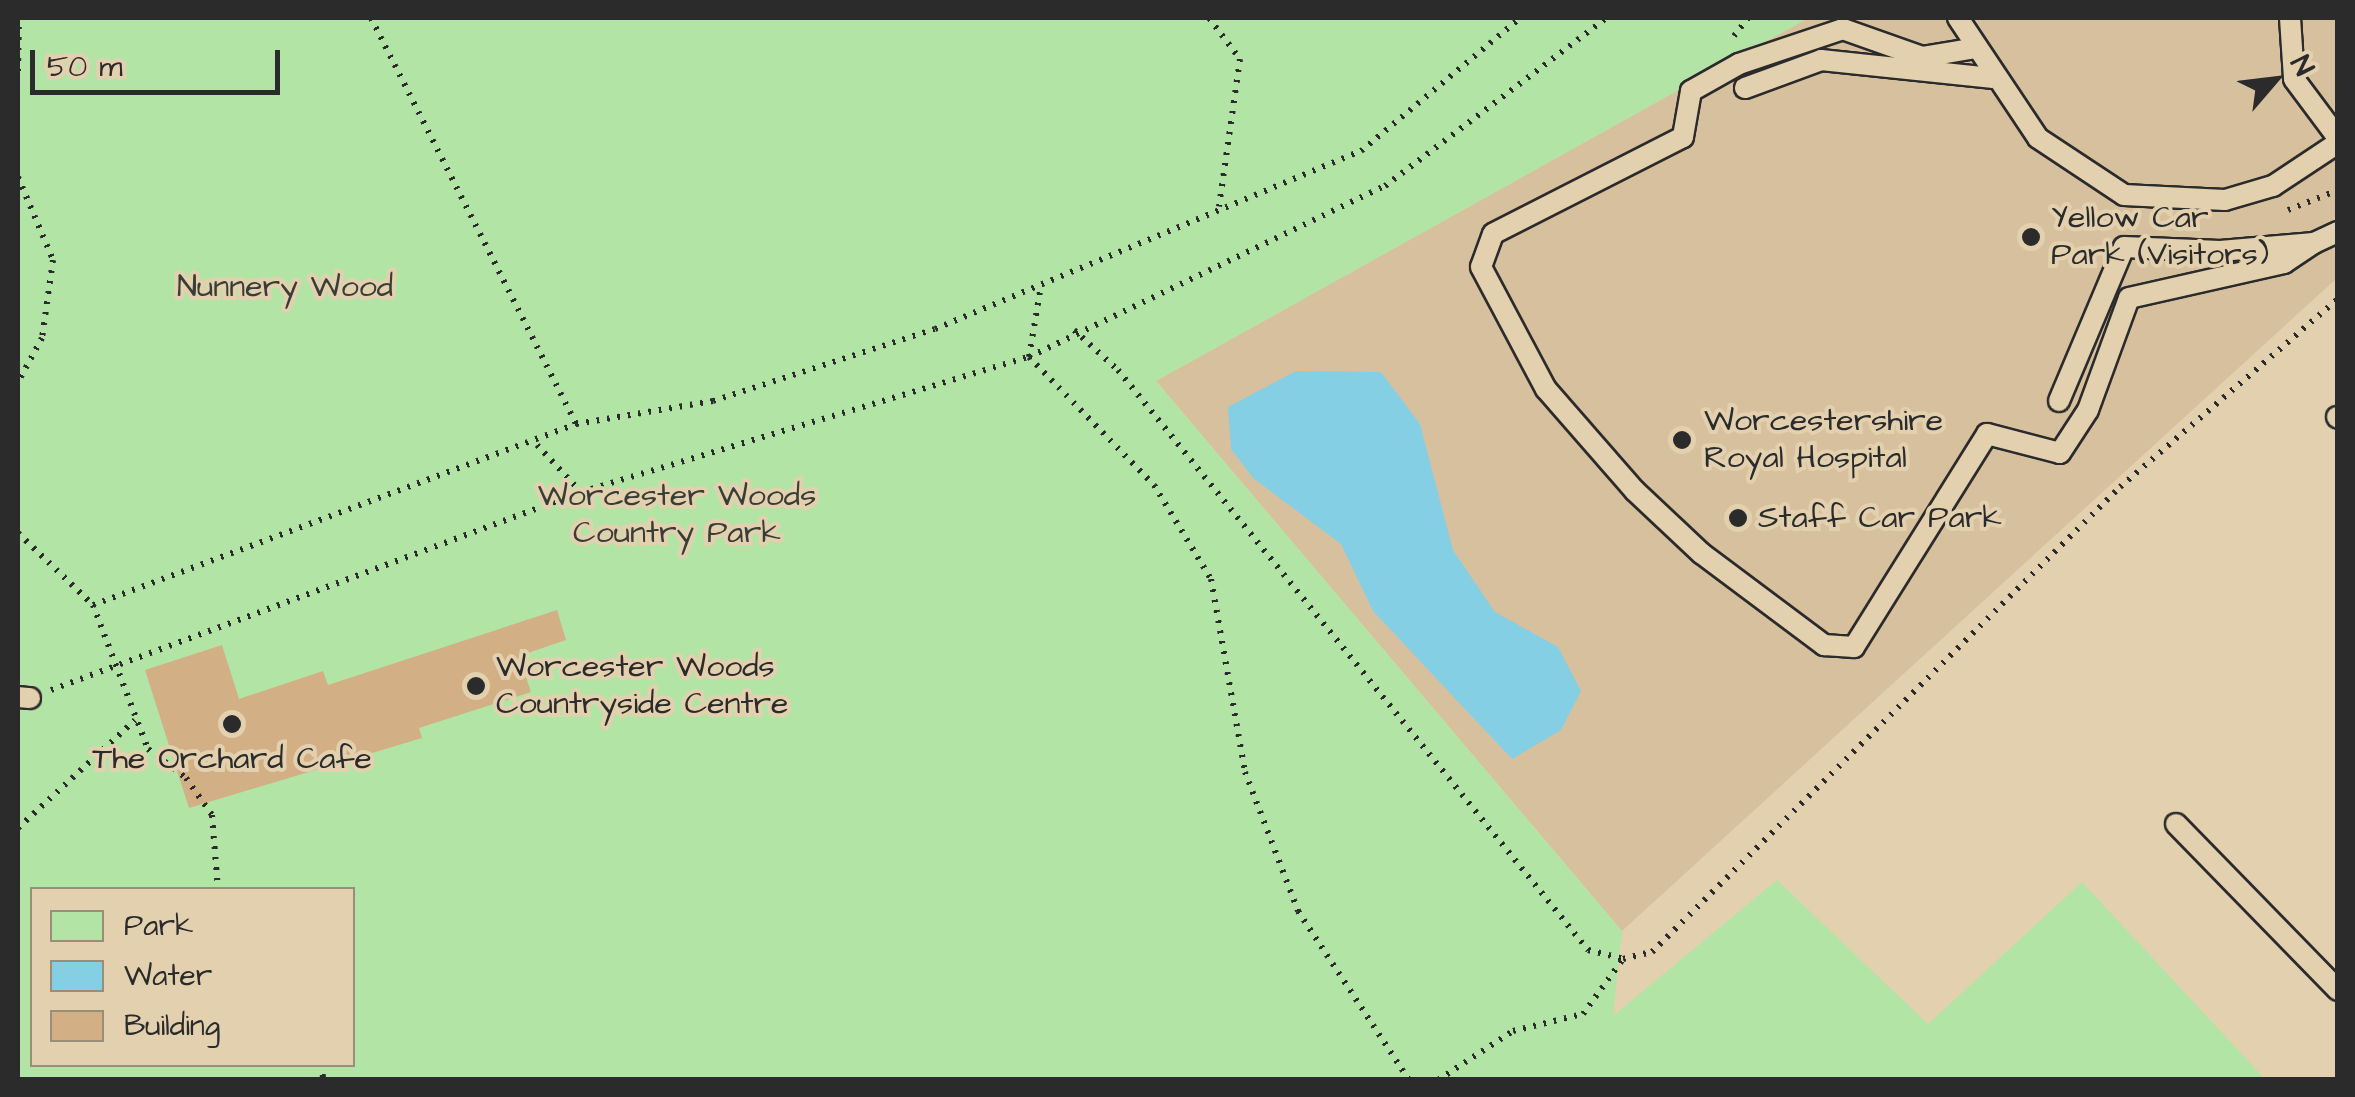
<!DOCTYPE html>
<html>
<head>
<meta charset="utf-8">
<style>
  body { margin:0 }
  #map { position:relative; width:2355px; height:1097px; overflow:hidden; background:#e3d0ae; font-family:"Architects Daughter",sans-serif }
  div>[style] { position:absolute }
  .built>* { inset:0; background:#d7c09d }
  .green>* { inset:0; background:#b2e4a5 }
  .water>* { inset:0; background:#85cfe5 }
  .building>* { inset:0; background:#d3af85 }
  .path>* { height:6px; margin-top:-3px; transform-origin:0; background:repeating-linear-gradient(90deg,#2b2b2b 0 2.5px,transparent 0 10.5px) }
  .roads { filter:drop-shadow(2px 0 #2b2b2b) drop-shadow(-2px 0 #2b2b2b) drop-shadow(0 2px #2b2b2b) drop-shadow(0 -2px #2b2b2b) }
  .service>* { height:20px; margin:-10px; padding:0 10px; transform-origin:10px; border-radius:10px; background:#e3d0ae }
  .dots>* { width:28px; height:28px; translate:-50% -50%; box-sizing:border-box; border:5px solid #e3d0ae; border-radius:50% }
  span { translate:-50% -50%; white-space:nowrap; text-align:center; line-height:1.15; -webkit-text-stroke:8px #e3d0ae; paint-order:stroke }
  .poi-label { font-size:32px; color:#2b2b2b }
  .left { translate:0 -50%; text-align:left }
  .park-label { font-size:32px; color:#383e37 }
  .frame { position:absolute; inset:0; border:20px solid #2b2b2b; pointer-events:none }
  .legend { position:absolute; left:30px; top:887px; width:325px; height:180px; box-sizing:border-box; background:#e3d0ae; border:2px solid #998e7a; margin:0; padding:12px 18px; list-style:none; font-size:30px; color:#2b2b2b }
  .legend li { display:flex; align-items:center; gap:20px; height:50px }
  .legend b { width:50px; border:2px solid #998e7a }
  .north { position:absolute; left:2225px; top:30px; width:100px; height:100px; -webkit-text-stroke:8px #e3d0ae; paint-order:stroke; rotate:62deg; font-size:28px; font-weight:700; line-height:40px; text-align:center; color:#2b2b2b }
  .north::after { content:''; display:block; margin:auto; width:35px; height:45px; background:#2b2b2b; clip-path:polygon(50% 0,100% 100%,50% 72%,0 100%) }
  .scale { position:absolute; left:30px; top:50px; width:250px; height:45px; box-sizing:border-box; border:5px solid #2b2b2b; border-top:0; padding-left:12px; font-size:30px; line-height:35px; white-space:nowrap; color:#2b2b2b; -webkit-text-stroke:8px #e3d0ae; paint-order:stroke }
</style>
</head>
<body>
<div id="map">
  <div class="built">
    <i style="clip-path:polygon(1808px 18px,2337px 18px,2337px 278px,1622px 931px,1156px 381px)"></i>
  </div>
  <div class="green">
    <i style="clip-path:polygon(evenodd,18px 18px,1808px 18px,1156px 381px,1622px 931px,1613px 1016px,1777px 880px,1928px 1024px,2082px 882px,2265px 1079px,18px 1079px,18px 18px,32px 890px,352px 890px,352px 1064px,32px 1064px,32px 890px)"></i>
  </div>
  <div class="water">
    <i style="clip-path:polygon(1296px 371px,1381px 372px,1420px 424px,1453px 550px,1495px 612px,1558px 647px,1581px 691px,1561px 730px,1512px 759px,1373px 611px,1341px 544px,1253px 478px,1231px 449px,1228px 407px)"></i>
  </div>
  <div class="building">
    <i style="clip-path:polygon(557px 610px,566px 640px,519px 656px,531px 692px,419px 728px,422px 738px,189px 808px,145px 670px,222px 645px,239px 699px,323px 671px,328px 685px)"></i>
  </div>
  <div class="path">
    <i style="left:371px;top:18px;width:455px;rotate:63.2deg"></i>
    <i style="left:1209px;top:18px;width:51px;rotate:52.9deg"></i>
    <i style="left:1240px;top:59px;width:149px;rotate:98.1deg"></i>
    <i style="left:1734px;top:36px;width:23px;rotate:-52deg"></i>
    <i style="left:2338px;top:50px;width:15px;rotate:90deg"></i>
    <i style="left:18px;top:71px;width:53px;rotate:-88.9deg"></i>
    <i style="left:18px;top:177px;width:90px;rotate:67.1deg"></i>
    <i style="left:53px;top:260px;width:79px;rotate:98deg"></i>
    <i style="left:42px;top:338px;width:50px;rotate:118.6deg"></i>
    <i style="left:2288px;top:210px;width:54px;rotate:-21.8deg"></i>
    <i style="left:1074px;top:330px;width:59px;rotate:42.3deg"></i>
    <i style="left:1118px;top:370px;width:747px;rotate:50.98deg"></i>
    <i style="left:1588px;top:950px;width:36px;rotate:14deg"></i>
    <i style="left:1623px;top:959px;width:30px;rotate:-14deg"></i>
    <i style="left:1652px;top:952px;width:660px;rotate:-44.82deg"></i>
    <i style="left:2120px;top:487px;width:288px;rotate:-40.8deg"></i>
    <i style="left:1029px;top:357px;width:179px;rotate:45.7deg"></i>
    <i style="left:1154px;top:485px;width:110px;rotate:58.8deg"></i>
    <i style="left:1211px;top:579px;width:196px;rotate:80deg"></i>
    <i style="left:1245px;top:772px;width:149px;rotate:69.1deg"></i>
    <i style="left:1298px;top:911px;width:202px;rotate:56.7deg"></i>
    <i style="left:1029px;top:357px;width:73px;rotate:-80.5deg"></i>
    <i style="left:537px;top:445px;width:63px;rotate:46.9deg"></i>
    <i style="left:18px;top:533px;width:104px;rotate:43.8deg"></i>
    <i style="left:93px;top:605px;width:154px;rotate:69.1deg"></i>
    <i style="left:148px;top:749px;width:48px;rotate:37.3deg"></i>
    <i style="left:186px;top:778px;width:45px;rotate:54.9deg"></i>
    <i style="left:212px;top:815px;width:75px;rotate:85.4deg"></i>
    <i style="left:93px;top:605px;width:516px;rotate:-20.54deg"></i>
    <i style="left:576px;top:424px;width:139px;rotate:-9.5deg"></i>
    <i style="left:713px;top:401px;width:233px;rotate:-18deg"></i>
    <i style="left:935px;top:329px;width:462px;rotate:-22.7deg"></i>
    <i style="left:1361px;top:151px;width:207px;rotate:-39.9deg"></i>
    <i style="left:51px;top:690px;width:566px;rotate:-20.48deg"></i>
    <i style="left:581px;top:492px;width:468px;rotate:-16.8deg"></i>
    <i style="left:1029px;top:357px;width:395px;rotate:-25.7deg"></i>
    <i style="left:1385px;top:186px;width:278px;rotate:-37.2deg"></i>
    <i style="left:18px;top:828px;width:159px;rotate:-42.7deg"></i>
    <i style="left:322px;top:1064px;width:16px;rotate:86deg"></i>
    <i style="left:1438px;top:1080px;width:90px;rotate:-33.2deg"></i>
    <i style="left:1513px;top:1031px;width:72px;rotate:-13.7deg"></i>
    <i style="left:1583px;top:1014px;width:68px;rotate:-54deg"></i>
  </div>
  <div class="roads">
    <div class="service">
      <i style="left:1958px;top:18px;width:144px;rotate:56.3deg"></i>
      <i style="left:2038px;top:138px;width:103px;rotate:33.5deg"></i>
      <i style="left:2124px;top:195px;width:101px;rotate:2.8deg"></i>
      <i style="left:2225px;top:200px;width:50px;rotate:-16.3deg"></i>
      <i style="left:2273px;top:186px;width:78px;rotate:-33.5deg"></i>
      <i style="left:2290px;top:18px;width:61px;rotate:86.2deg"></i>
      <i style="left:2294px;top:79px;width:74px;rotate:53.3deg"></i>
      <i style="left:1976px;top:48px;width:55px;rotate:170.5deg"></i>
      <i style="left:1922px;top:57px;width:84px;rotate:-160.5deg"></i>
      <i style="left:1843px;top:29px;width:110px;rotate:161.4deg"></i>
      <i style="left:1739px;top:64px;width:55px;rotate:150.6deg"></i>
      <i style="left:1691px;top:91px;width:47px;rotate:99.9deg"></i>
      <i style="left:1683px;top:137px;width:213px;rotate:153deg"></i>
      <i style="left:1493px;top:234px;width:35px;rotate:110deg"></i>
      <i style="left:1481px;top:267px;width:138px;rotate:62deg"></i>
      <i style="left:1546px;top:389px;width:135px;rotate:48.9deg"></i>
      <i style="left:1635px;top:491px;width:91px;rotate:43.2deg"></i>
      <i style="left:1701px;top:553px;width:154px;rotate:36.8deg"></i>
      <i style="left:1824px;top:645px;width:30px;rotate:4deg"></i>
      <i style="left:1854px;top:647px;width:251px;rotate:-58deg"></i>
      <i style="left:1987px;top:434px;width:75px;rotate:14.6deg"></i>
      <i style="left:2060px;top:453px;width:51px;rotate:-56.9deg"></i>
      <i style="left:2088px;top:410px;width:119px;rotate:-69.9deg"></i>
      <i style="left:2129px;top:298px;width:159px;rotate:-12.7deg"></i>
      <i style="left:2284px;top:263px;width:36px;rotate:-34deg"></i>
      <i style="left:1745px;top:88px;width:81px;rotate:-20.2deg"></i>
      <i style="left:1821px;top:60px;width:171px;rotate:6deg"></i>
      <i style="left:2059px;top:401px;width:167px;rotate:-67.1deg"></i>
      <i style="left:2124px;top:247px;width:96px;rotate:2.4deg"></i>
      <i style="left:2220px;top:251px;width:94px;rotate:-4.9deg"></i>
      <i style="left:2314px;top:243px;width:26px;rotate:-25deg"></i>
      <i style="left:2337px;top:417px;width:1px;rotate:45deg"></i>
      <i style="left:18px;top:697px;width:12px;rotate:5deg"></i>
      <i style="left:2176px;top:824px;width:232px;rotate:45.7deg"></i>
    </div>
  </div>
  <div class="dots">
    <i style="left:2031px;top:237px;background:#2b2b2b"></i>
    <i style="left:1682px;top:440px;background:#2b2b2b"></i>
    <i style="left:1738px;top:518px;background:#2b2b2b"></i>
    <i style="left:476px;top:686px;background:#2b2b2b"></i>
    <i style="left:232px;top:724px;background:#2b2b2b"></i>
  </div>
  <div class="poi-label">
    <span class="left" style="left:2051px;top:237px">Yellow Car<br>Park (Visitors)</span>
    <span class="left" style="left:1704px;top:440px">Worcestershire<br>Royal Hospital</span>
    <span class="left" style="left:1758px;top:518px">Staff Car Park</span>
    <span class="left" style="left:496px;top:686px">Worcester Woods<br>Countryside Centre</span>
    <span style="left:232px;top:759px">The Orchard Cafe</span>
  </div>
  <div class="park-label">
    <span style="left:285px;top:287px">Nunnery Wood</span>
    <span style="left:677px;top:515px">Worcester Woods<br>Country Park</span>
  </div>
  <div class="frame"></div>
  <ul class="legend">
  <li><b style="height:28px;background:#b2e4a5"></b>Park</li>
  <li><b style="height:28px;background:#85cfe5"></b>Water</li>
  <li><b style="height:28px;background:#d3af85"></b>Building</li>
  </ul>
  <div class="north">N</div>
  <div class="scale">50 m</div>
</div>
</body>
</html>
